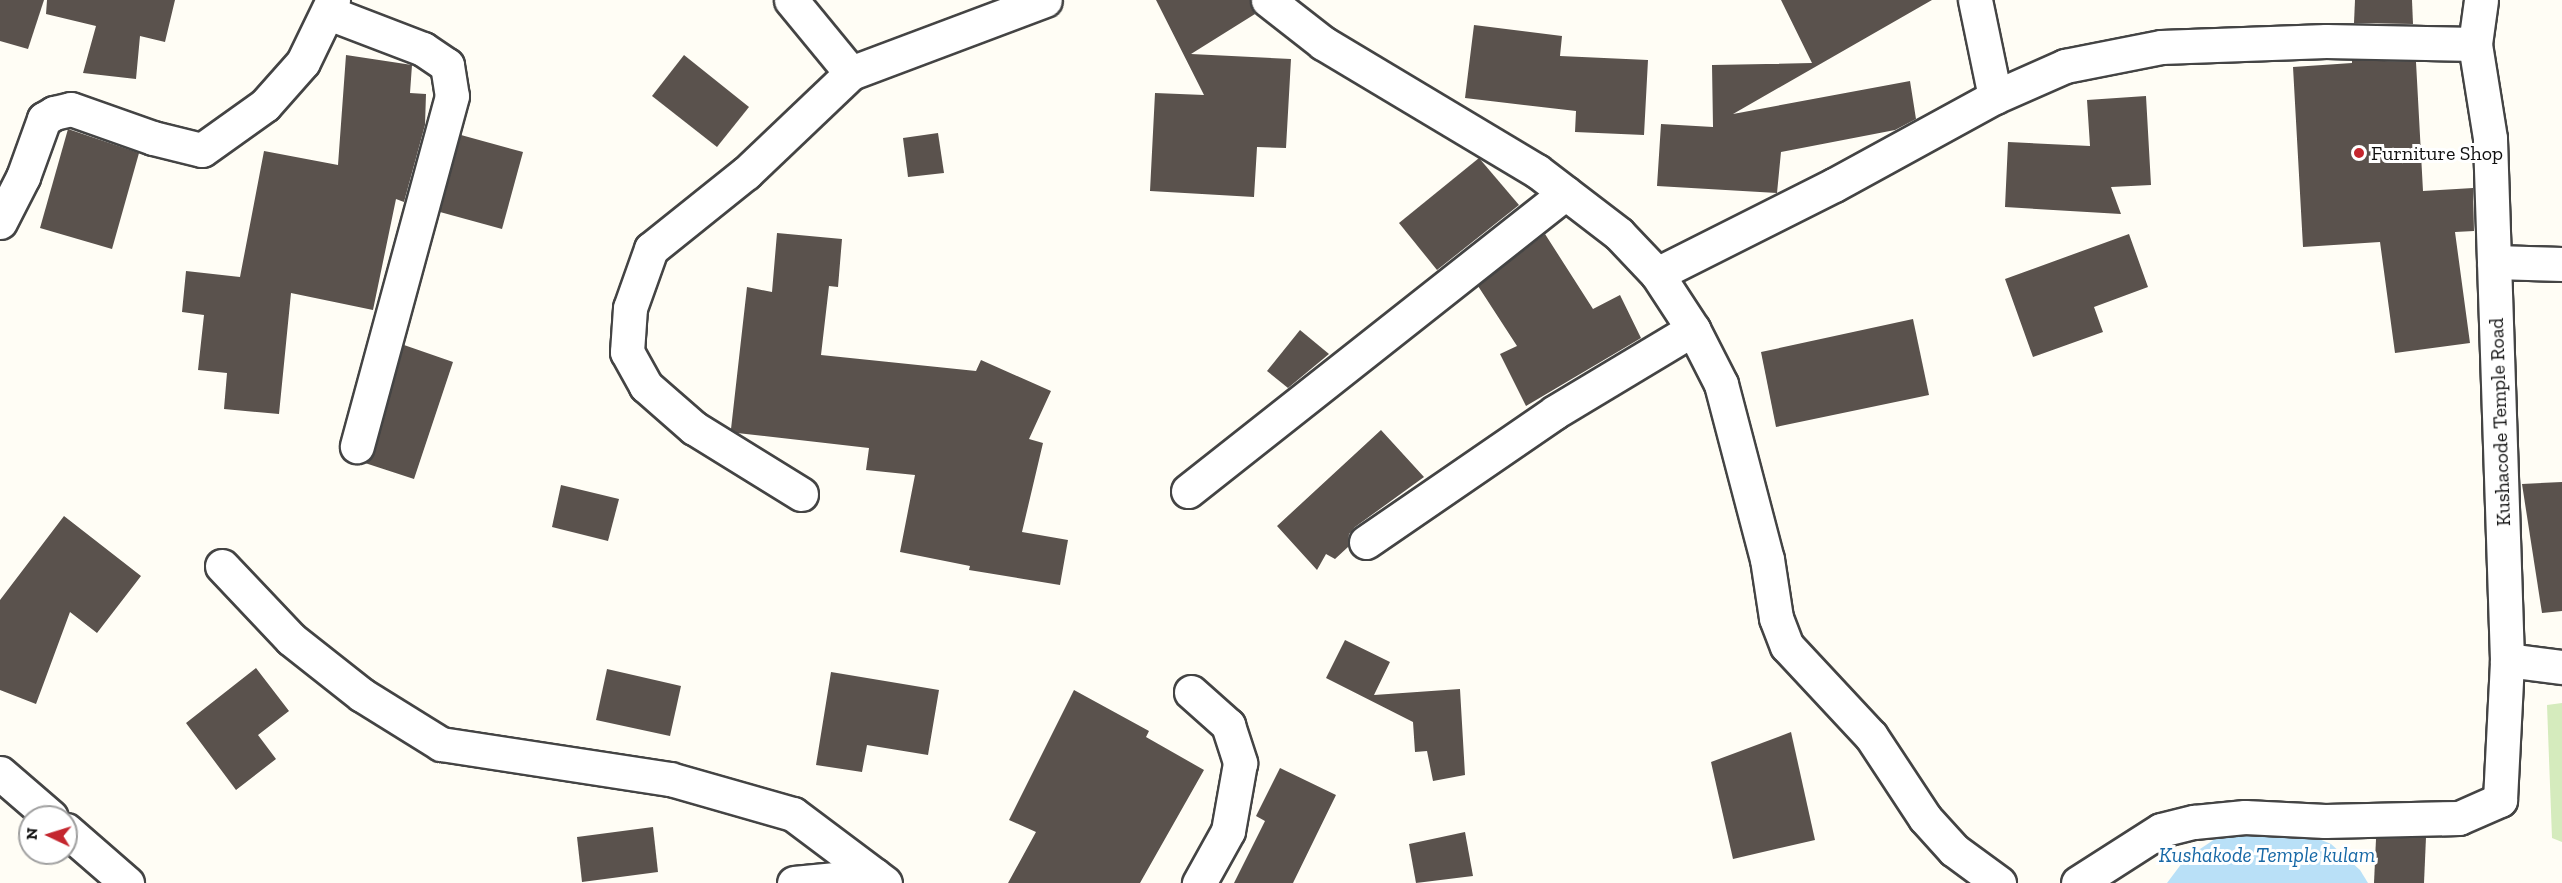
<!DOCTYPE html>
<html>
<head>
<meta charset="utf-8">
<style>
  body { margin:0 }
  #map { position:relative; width:2562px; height:883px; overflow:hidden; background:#fffdf5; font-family:"Zilla Slab",serif }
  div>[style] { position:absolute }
  .green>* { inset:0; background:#d5ebbd }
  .water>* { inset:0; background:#b9e0f7 }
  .building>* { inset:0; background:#5a524d }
  .roads { filter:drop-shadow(2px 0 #444) drop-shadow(-2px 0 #444) drop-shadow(0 2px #444) drop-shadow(0 -2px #444) }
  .street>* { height:33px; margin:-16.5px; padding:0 16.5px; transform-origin:16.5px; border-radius:16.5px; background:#fff }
  .dots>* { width:16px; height:16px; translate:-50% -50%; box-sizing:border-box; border:3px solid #fff; border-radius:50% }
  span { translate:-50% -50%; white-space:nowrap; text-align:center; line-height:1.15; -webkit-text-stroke:6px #fff; paint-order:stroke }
  .poi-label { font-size:20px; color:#111 }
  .left { translate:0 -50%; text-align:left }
  .street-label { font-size:20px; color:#111 }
  .water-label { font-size:21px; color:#1768a6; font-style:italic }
  .north { position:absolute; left:18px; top:805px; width:60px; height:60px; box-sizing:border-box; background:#fff; border:2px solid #a0a0a0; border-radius:50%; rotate:274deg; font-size:16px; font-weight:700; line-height:24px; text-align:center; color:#111 }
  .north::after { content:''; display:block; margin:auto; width:21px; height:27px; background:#c4262e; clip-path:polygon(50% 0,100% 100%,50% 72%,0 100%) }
</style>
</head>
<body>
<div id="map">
  <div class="green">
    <i style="clip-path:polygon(2562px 703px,2562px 842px,2552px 838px,2547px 705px)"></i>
  </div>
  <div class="water">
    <i style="clip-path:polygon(2255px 827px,2295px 829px,2331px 844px,2360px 870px,2368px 883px,2167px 883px,2185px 859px,2218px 837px)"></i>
  </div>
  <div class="building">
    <i style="clip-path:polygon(0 0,44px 0,28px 49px,0 41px)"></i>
    <i style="clip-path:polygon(47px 0,175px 0,165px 42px,140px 36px,136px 79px,83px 73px,96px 26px,46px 14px)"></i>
    <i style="clip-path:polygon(1156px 0,1250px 0,1255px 14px,1191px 54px,1291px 59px,1286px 148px,1257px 147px,1254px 197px,1150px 191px,1155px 93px,1204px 95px)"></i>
    <i style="clip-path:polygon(1781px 0,1932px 0,1733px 114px,1910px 81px,1916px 119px,1895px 130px,1781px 152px,1777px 193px,1657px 186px,1661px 124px,1713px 127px,1712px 65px,1812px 63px)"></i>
    <i style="clip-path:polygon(2355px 0,2412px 0,2413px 24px,2354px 23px)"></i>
    <i style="clip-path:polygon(1474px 25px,1562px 36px,1560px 56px,1648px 60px,1644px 135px,1575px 132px,1576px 111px,1465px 98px)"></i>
    <i style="clip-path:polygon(346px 55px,412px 65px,410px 93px,426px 94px,425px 125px,404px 202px,396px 199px,373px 310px,291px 293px,279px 414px,224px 409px,227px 373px,198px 370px,204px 315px,182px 312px,186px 271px,240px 277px,264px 151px,338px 165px)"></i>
    <i style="clip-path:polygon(684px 55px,749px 107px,717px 147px,652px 96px)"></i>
    <i style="clip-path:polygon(2352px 60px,2416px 62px,2423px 191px,2473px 188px,2474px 231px,2455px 232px,2470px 343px,2395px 353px,2380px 242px,2303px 247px,2293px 67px,2352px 63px)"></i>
    <i style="clip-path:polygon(2146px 96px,2151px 185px,2111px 187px,2121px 214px,2005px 207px,2008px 142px,2090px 146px,2087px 100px)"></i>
    <i style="clip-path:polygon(68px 129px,139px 153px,112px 249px,40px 228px)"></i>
    <i style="clip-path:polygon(938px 133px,944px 173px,908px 177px,903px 138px)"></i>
    <i style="clip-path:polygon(461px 135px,523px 152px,502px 229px,440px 212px)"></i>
    <i style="clip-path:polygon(1479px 158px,1519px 205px,1437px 270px,1399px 223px)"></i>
    <i style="clip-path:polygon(777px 233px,842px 239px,838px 287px,829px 286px,821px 355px,976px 371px,981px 360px,1051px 391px,1029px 439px,1043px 443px,1022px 532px,1068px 540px,1060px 585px,969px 570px,970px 566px,900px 552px,915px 475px,866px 470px,869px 448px,737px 433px,731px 429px,747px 287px,772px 292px)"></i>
    <i style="clip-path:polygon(1545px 234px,1593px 309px,1620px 295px,1641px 338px,1526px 406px,1500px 354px,1517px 346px,1478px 286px)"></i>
    <i style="clip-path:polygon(2129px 234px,2148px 287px,2094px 307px,2103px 332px,2033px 357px,2005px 279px)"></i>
    <i style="clip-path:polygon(1913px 319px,1929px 395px,1776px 427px,1761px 352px)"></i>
    <i style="clip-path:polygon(1300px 330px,1329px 354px,1288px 388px,1267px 371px)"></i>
    <i style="clip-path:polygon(404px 345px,453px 362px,414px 479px,365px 463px,375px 451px)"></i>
    <i style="clip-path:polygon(1381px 430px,1424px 477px,1355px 527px,1349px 534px,1348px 547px,1335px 559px,1326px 554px,1317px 570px,1277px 526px)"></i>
    <i style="clip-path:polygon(2562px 482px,2562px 611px,2542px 613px,2522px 484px)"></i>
    <i style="clip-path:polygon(561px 485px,619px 499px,608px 541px,552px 527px)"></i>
    <i style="clip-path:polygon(64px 516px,141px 576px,97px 633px,70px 612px,36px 704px,0 690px,0 600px)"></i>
    <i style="clip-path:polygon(1345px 640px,1390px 662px,1374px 695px,1460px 689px,1465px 775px,1433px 781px,1427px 751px,1415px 752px,1413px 722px,1326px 678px)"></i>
    <i style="clip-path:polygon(256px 668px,289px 711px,258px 735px,276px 759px,236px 790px,186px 723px)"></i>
    <i style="clip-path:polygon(607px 669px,681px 686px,670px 736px,596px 720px)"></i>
    <i style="clip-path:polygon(831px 672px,939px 690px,928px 755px,867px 745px,862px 772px,816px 765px)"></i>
    <i style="clip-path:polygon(1074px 690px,1149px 731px,1146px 737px,1204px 770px,1140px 883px,1008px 883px,1036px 832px,1009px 820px)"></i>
    <i style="clip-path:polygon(1791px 732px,1815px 840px,1733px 859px,1711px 762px)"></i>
    <i style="clip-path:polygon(1280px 768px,1336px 795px,1293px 883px,1234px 883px,1265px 821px,1256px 816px)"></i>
    <i style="clip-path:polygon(653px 827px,658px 872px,582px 882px,577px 837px)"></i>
    <i style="clip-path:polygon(1465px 832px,1473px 876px,1416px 883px,1409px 844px)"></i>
    <i style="clip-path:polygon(2426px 837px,2424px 883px,2374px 883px,2376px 839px)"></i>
  </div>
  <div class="roads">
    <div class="street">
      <i style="left:791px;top:0;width:94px;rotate:50.6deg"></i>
      <i style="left:1268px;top:0;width:70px;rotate:38deg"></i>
      <i style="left:1323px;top:43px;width:249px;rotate:30.9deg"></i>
      <i style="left:1537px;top:171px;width:103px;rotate:37.5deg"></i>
      <i style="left:1619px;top:234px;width:55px;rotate:46.5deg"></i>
      <i style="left:1657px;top:274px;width:66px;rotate:56.8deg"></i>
      <i style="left:1693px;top:329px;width:62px;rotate:63deg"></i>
      <i style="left:1721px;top:384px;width:181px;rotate:75.3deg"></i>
      <i style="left:1767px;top:559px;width:60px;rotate:81.3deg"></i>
      <i style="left:1776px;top:618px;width:30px;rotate:69deg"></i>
      <i style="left:1787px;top:646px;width:123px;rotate:47deg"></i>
      <i style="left:1871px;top:736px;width:98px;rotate:56.6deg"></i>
      <i style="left:1925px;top:818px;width:43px;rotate:47.8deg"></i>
      <i style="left:1954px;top:850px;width:56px;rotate:36.3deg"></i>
      <i style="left:1975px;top:0;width:99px;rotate:78.3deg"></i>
      <i style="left:329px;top:13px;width:101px;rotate:21deg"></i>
      <i style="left:423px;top:49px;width:29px;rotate:34deg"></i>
      <i style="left:447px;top:65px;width:31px;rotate:81deg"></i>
      <i style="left:452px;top:96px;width:363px;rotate:105.2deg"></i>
      <i style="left:0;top:222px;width:51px;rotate:-62.9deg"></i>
      <i style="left:23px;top:177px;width:62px;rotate:-70.1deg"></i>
      <i style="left:44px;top:119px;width:12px;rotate:-31deg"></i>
      <i style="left:54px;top:113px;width:17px;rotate:-13deg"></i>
      <i style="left:71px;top:109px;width:87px;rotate:19.5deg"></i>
      <i style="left:153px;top:138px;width:50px;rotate:13.8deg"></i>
      <i style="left:202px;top:150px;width:77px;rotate:-35.5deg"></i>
      <i style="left:265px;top:105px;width:57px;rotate:-48.5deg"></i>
      <i style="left:303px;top:62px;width:69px;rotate:-64.2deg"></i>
      <i style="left:2494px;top:262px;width:68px;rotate:1.7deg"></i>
      <i style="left:1657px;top:274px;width:198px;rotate:-26.7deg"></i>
      <i style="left:1834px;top:185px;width:183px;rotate:-28.7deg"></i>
      <i style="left:1995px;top:97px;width:77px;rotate:-23.9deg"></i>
      <i style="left:2065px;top:66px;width:98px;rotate:-11.2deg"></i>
      <i style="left:2161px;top:47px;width:165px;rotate:-2.1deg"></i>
      <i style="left:2326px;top:41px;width:149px;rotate:1.2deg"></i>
      <i style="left:1188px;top:491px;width:481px;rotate:-38.3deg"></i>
      <i style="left:801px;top:494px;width:126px;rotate:-148.3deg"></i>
      <i style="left:694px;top:428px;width:64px;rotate:-138.8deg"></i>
      <i style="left:646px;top:386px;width:39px;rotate:-119deg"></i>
      <i style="left:627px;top:352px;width:44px;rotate:-86.1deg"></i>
      <i style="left:630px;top:308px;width:63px;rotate:-70.4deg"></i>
      <i style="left:651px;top:249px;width:122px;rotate:-38.7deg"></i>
      <i style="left:746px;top:173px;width:145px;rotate:-43.6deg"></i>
      <i style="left:851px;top:73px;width:207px;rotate:-20.6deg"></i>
      <i style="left:1366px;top:542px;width:229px;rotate:-34.5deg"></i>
      <i style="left:1555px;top:412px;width:161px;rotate:-31deg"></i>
      <i style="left:222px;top:566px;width:100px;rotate:46.6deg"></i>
      <i style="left:291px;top:639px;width:90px;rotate:38.3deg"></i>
      <i style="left:362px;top:695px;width:93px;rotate:31.8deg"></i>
      <i style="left:441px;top:744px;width:232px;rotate:8.7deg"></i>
      <i style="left:670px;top:779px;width:128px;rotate:15.9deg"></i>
      <i style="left:793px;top:814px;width:115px;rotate:36.9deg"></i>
      <i style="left:2507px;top:660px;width:55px;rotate:7.3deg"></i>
      <i style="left:1191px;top:692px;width:50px;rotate:41.7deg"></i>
      <i style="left:1228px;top:725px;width:40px;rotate:72deg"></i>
      <i style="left:1240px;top:763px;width:69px;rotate:100deg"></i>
      <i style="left:1228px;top:831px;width:60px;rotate:119.1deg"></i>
      <i style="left:0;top:773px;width:67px;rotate:40.8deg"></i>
      <i style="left:66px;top:830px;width:81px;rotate:41deg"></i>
      <i style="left:794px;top:883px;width:81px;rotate:-5.6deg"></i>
      <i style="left:2078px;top:883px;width:98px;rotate:-32.6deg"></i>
      <i style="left:2161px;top:830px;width:34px;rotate:-14deg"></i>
      <i style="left:2194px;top:822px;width:51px;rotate:-5.6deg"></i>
      <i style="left:2245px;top:817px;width:80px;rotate:2.9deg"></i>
      <i style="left:2325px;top:821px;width:134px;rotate:-1.3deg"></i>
      <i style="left:2459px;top:818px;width:45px;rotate:-23.7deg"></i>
      <i style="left:2500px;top:800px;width:140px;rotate:-87.1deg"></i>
      <i style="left:2507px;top:660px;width:522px;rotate:-91.87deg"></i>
      <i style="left:2490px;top:138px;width:95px;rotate:-99.1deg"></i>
      <i style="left:2475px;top:44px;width:44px;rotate:-82.2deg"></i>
    </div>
  </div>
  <div class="dots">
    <i style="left:2359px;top:153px;background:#c4262e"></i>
  </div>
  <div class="poi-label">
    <span class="left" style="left:2371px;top:153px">Furniture Shop</span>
  </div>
  <div class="street-label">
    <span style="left:2500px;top:422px;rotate:-92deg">Kushacode Temple Road</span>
  </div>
  <div class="water-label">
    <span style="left:2267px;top:855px">Kushakode Temple kulam</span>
  </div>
  <div class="north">N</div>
</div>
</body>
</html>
